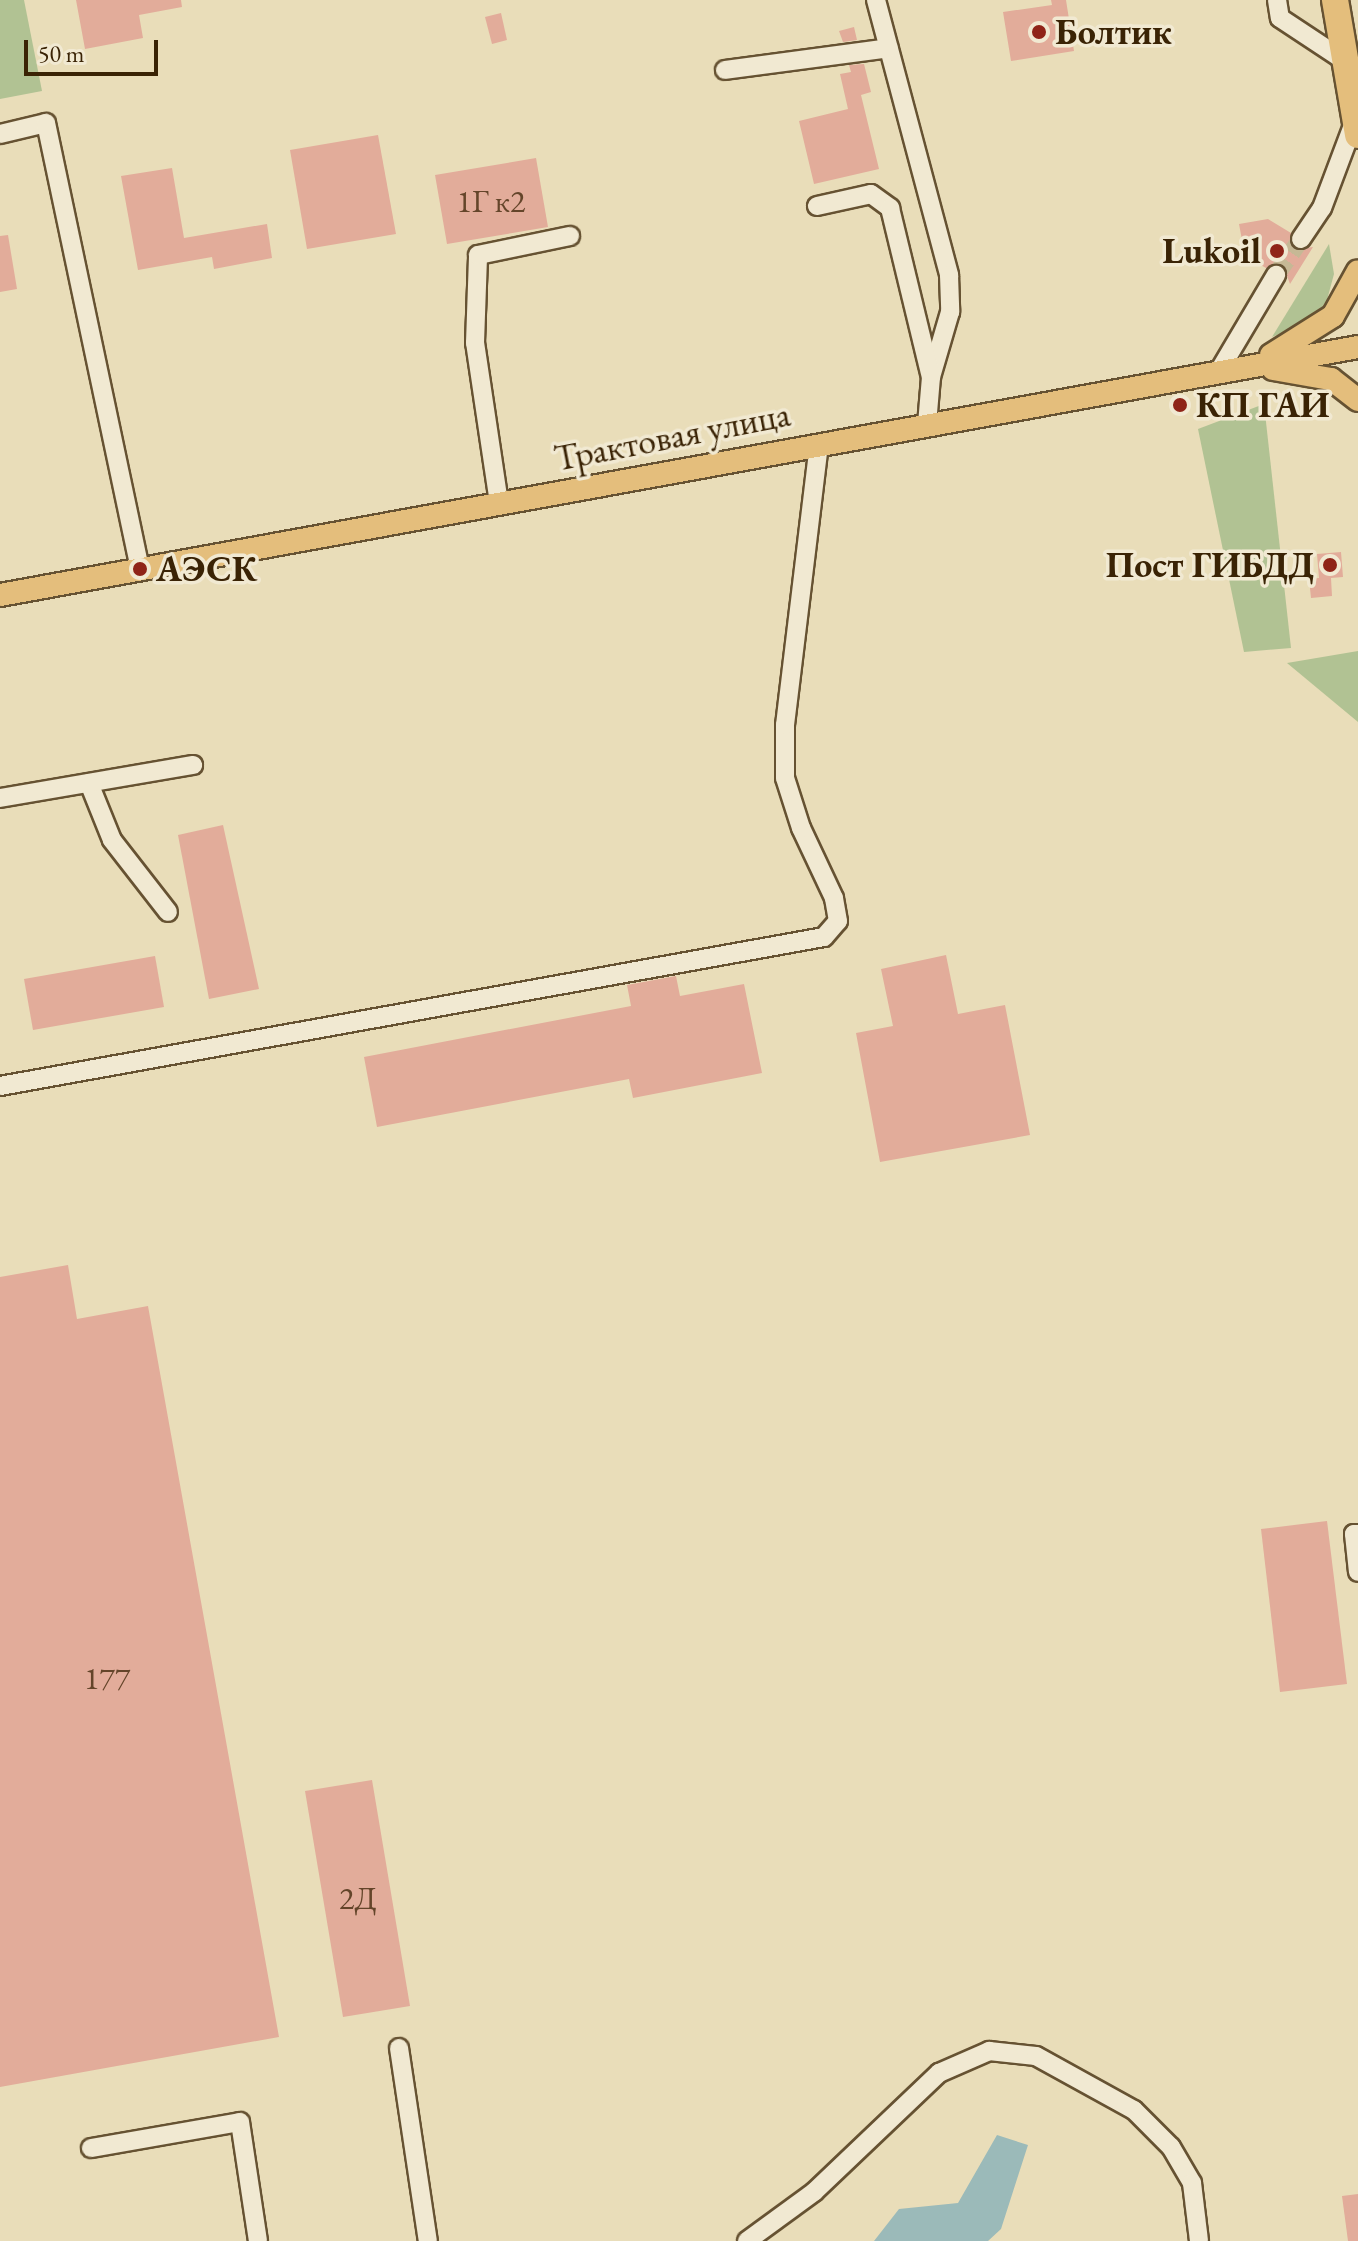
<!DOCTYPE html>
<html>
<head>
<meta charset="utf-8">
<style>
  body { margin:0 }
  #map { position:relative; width:1358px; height:2241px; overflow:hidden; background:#e9ddb9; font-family:"EB Garamond",serif }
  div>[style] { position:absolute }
  .green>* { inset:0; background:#b1c293 }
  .water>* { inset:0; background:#9bbab9 }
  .building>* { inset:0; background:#e2ac9a }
  .minor-tunnel>* { height:18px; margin-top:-9px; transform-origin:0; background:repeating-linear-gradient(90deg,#c6b895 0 18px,transparent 0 27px) }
  .roads { filter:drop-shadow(2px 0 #665232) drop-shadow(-2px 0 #665232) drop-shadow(0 2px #665232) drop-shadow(0 -2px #665232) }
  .minor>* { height:18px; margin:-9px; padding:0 9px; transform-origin:9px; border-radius:9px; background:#f1e9d2 }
  .major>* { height:22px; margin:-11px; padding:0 11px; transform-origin:11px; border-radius:11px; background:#e4be7c }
  .highway>* { height:26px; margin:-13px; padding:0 13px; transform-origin:13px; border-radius:13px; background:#e4be7c }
  .dots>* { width:22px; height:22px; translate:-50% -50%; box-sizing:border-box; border:4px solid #f1e9d2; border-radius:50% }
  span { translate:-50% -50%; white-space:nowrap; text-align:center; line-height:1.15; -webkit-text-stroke:7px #f1e9d2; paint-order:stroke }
  .number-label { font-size:32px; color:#64452a }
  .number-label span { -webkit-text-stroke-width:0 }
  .poi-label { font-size:36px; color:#3a2305; font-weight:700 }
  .left { translate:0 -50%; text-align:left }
  .right { translate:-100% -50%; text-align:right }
  .street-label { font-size:36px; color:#3a2305 }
  .scale { position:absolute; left:24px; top:40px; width:134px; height:36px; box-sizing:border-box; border:4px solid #3a2305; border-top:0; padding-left:10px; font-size:24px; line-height:28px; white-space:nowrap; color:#3a2305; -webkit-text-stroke:6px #f1e9d2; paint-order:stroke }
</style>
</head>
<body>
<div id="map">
  <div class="green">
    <i style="clip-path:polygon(0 0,24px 0,42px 91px,0 99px)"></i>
    <i style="clip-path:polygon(1329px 244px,1334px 274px,1327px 300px,1312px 321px,1272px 337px)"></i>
    <i style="clip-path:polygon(1264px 404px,1291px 648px,1244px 652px,1198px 429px)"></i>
    <i style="clip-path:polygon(1358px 651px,1358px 722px,1287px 663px)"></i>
  </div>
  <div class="water">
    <i style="clip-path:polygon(997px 2135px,1028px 2145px,1001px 2229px,988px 2241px,874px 2241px,899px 2209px,958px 2203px)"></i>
  </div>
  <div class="building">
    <i style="clip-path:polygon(76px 0,181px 0,182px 7px,139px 15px,143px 38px,85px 49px)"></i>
    <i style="clip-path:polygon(1051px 0,1066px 0,1074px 51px,1011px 61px,1003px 12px,1052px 5px)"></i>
    <i style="clip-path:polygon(501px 13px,507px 40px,492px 44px,485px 17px)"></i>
    <i style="clip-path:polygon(854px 27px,857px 40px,843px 42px,839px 31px)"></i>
    <i style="clip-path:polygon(864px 64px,871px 92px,861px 95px,879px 169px,814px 184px,799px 121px,848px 109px,840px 74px,851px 72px,849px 65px)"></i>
    <i style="clip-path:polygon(378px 135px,396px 234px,307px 249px,290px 150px)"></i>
    <i style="clip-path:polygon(536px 158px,548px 227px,447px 244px,435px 175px)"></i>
    <i style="clip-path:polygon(172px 168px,184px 238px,267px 224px,272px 258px,214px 269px,212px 257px,138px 270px,121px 176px)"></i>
    <i style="clip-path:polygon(1268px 219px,1291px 233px,1295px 249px,1313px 247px,1290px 284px,1283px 265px,1266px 268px,1245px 256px,1239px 224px)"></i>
    <i style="clip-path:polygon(8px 235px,17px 289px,0 292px,0 236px)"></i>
    <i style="clip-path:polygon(1341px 552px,1343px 577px,1331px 578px,1332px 596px,1311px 598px,1309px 579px,1319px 578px,1317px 554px)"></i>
    <i style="clip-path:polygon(223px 825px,259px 989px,209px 999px,178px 835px)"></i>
    <i style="clip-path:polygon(946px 955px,958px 1014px,1005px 1005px,1030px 1135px,880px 1162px,856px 1033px,893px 1026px,881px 969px)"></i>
    <i style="clip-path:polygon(155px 956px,164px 1007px,33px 1030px,24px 979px)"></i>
    <i style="clip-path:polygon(676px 976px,680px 996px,744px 984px,762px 1073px,633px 1098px,629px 1079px,377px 1127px,364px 1057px,631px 1006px,627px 985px)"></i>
    <i style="clip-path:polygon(68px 1265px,77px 1319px,148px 1306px,279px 2037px,0 2087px,0 1277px)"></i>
    <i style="clip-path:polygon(1327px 1521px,1347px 1684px,1280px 1692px,1261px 1529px)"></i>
    <i style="clip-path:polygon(372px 1780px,410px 2006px,343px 2017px,305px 1791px)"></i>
    <i style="clip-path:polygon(1358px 2194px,1358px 2241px,1348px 2241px,1342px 2196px)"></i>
  </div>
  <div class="minor-tunnel">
    <i style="left:1276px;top:275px;width:44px;rotate:-55.2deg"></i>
  </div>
  <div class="roads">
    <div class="minor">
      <i style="left:876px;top:0;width:285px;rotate:75.1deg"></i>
      <i style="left:949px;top:275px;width:37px;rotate:88deg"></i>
      <i style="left:950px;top:312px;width:68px;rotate:106.3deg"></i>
      <i style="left:931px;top:377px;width:48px;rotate:94.8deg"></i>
      <i style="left:1277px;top:0;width:18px;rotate:81deg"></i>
      <i style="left:1280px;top:18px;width:78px;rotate:33.5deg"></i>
      <i style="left:725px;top:70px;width:165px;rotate:-7.6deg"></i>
      <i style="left:0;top:134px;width:47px;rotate:-13.4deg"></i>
      <i style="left:46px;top:123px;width:456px;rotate:78.1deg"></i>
      <i style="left:817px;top:206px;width:55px;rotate:-12.5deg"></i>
      <i style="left:871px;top:194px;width:24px;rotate:36deg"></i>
      <i style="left:890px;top:208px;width:174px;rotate:76.4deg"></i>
      <i style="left:1301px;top:239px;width:37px;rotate:-56deg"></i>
      <i style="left:1322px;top:208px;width:94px;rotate:-69.4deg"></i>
      <i style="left:1219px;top:371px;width:112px;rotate:-59.3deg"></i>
      <i style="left:499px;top:503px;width:162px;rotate:-98.5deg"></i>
      <i style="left:475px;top:343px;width:88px;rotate:-88deg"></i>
      <i style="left:478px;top:255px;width:94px;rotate:-11.7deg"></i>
      <i style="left:89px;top:783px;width:61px;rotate:68deg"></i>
      <i style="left:112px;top:840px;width:91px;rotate:52.1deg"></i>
      <i style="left:0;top:798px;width:196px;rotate:-9.7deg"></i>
      <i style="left:0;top:1086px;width:837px;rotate:-10.25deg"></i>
      <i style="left:824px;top:937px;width:21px;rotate:-49deg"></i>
      <i style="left:838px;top:921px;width:23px;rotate:-100deg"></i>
      <i style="left:834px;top:898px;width:77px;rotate:-115.2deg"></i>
      <i style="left:801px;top:828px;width:52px;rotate:-107.7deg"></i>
      <i style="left:785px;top:778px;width:53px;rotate:-90deg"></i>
      <i style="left:785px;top:725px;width:283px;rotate:-83.1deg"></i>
      <i style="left:1358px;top:1534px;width:4px;rotate:180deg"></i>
      <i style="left:1354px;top:1534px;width:38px;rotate:84deg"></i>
      <i style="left:399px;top:2048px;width:195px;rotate:81.5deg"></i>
      <i style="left:91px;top:2148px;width:151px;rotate:-9.9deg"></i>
      <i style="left:240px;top:2122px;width:120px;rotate:81.4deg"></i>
      <i style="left:747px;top:2241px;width:83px;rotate:-36.2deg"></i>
      <i style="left:814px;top:2192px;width:173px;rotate:-43.6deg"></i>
      <i style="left:939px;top:2073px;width:55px;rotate:-23.7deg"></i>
      <i style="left:989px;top:2051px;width:47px;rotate:6.1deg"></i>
      <i style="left:1036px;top:2056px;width:112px;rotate:28.9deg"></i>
      <i style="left:1134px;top:2110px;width:52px;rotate:45deg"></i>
      <i style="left:1171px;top:2147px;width:42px;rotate:59.7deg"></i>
      <i style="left:1192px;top:2183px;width:58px;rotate:83.1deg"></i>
    </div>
    <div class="major">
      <i style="left:1271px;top:355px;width:73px;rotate:-32.2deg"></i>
      <i style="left:1333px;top:316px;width:51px;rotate:-60.9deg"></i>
      <i style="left:1273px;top:369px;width:59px;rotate:9.8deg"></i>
      <i style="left:1331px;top:379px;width:34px;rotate:38deg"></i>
      <i style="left:0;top:595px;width:1380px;rotate:-10.35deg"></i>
    </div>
    <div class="highway">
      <i style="left:1335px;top:0;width:137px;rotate:80.3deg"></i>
    </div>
  </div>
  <div class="dots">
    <i style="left:1039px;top:32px;background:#8f2418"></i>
    <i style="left:1277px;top:251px;background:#8f2418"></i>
    <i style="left:1180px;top:405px;background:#8f2418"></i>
    <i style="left:1330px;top:565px;background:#8f2418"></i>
    <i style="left:140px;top:569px;background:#8f2418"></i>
  </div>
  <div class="number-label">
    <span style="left:491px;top:201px">1Г к2</span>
    <span style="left:107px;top:1678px">177</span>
    <span style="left:358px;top:1898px">2Д</span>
  </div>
  <div class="poi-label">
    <span class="left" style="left:1055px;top:32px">Болтик</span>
    <span class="right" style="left:1261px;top:251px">Lukoil</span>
    <span class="left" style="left:1196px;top:405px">КП ГАИ</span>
    <span class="right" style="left:1314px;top:565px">Пост ГИБДД</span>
    <span class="left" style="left:156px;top:569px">АЭСК</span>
  </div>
  <div class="street-label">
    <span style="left:672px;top:436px;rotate:-11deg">Трактовая улица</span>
  </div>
  <div class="scale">50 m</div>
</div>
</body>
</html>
